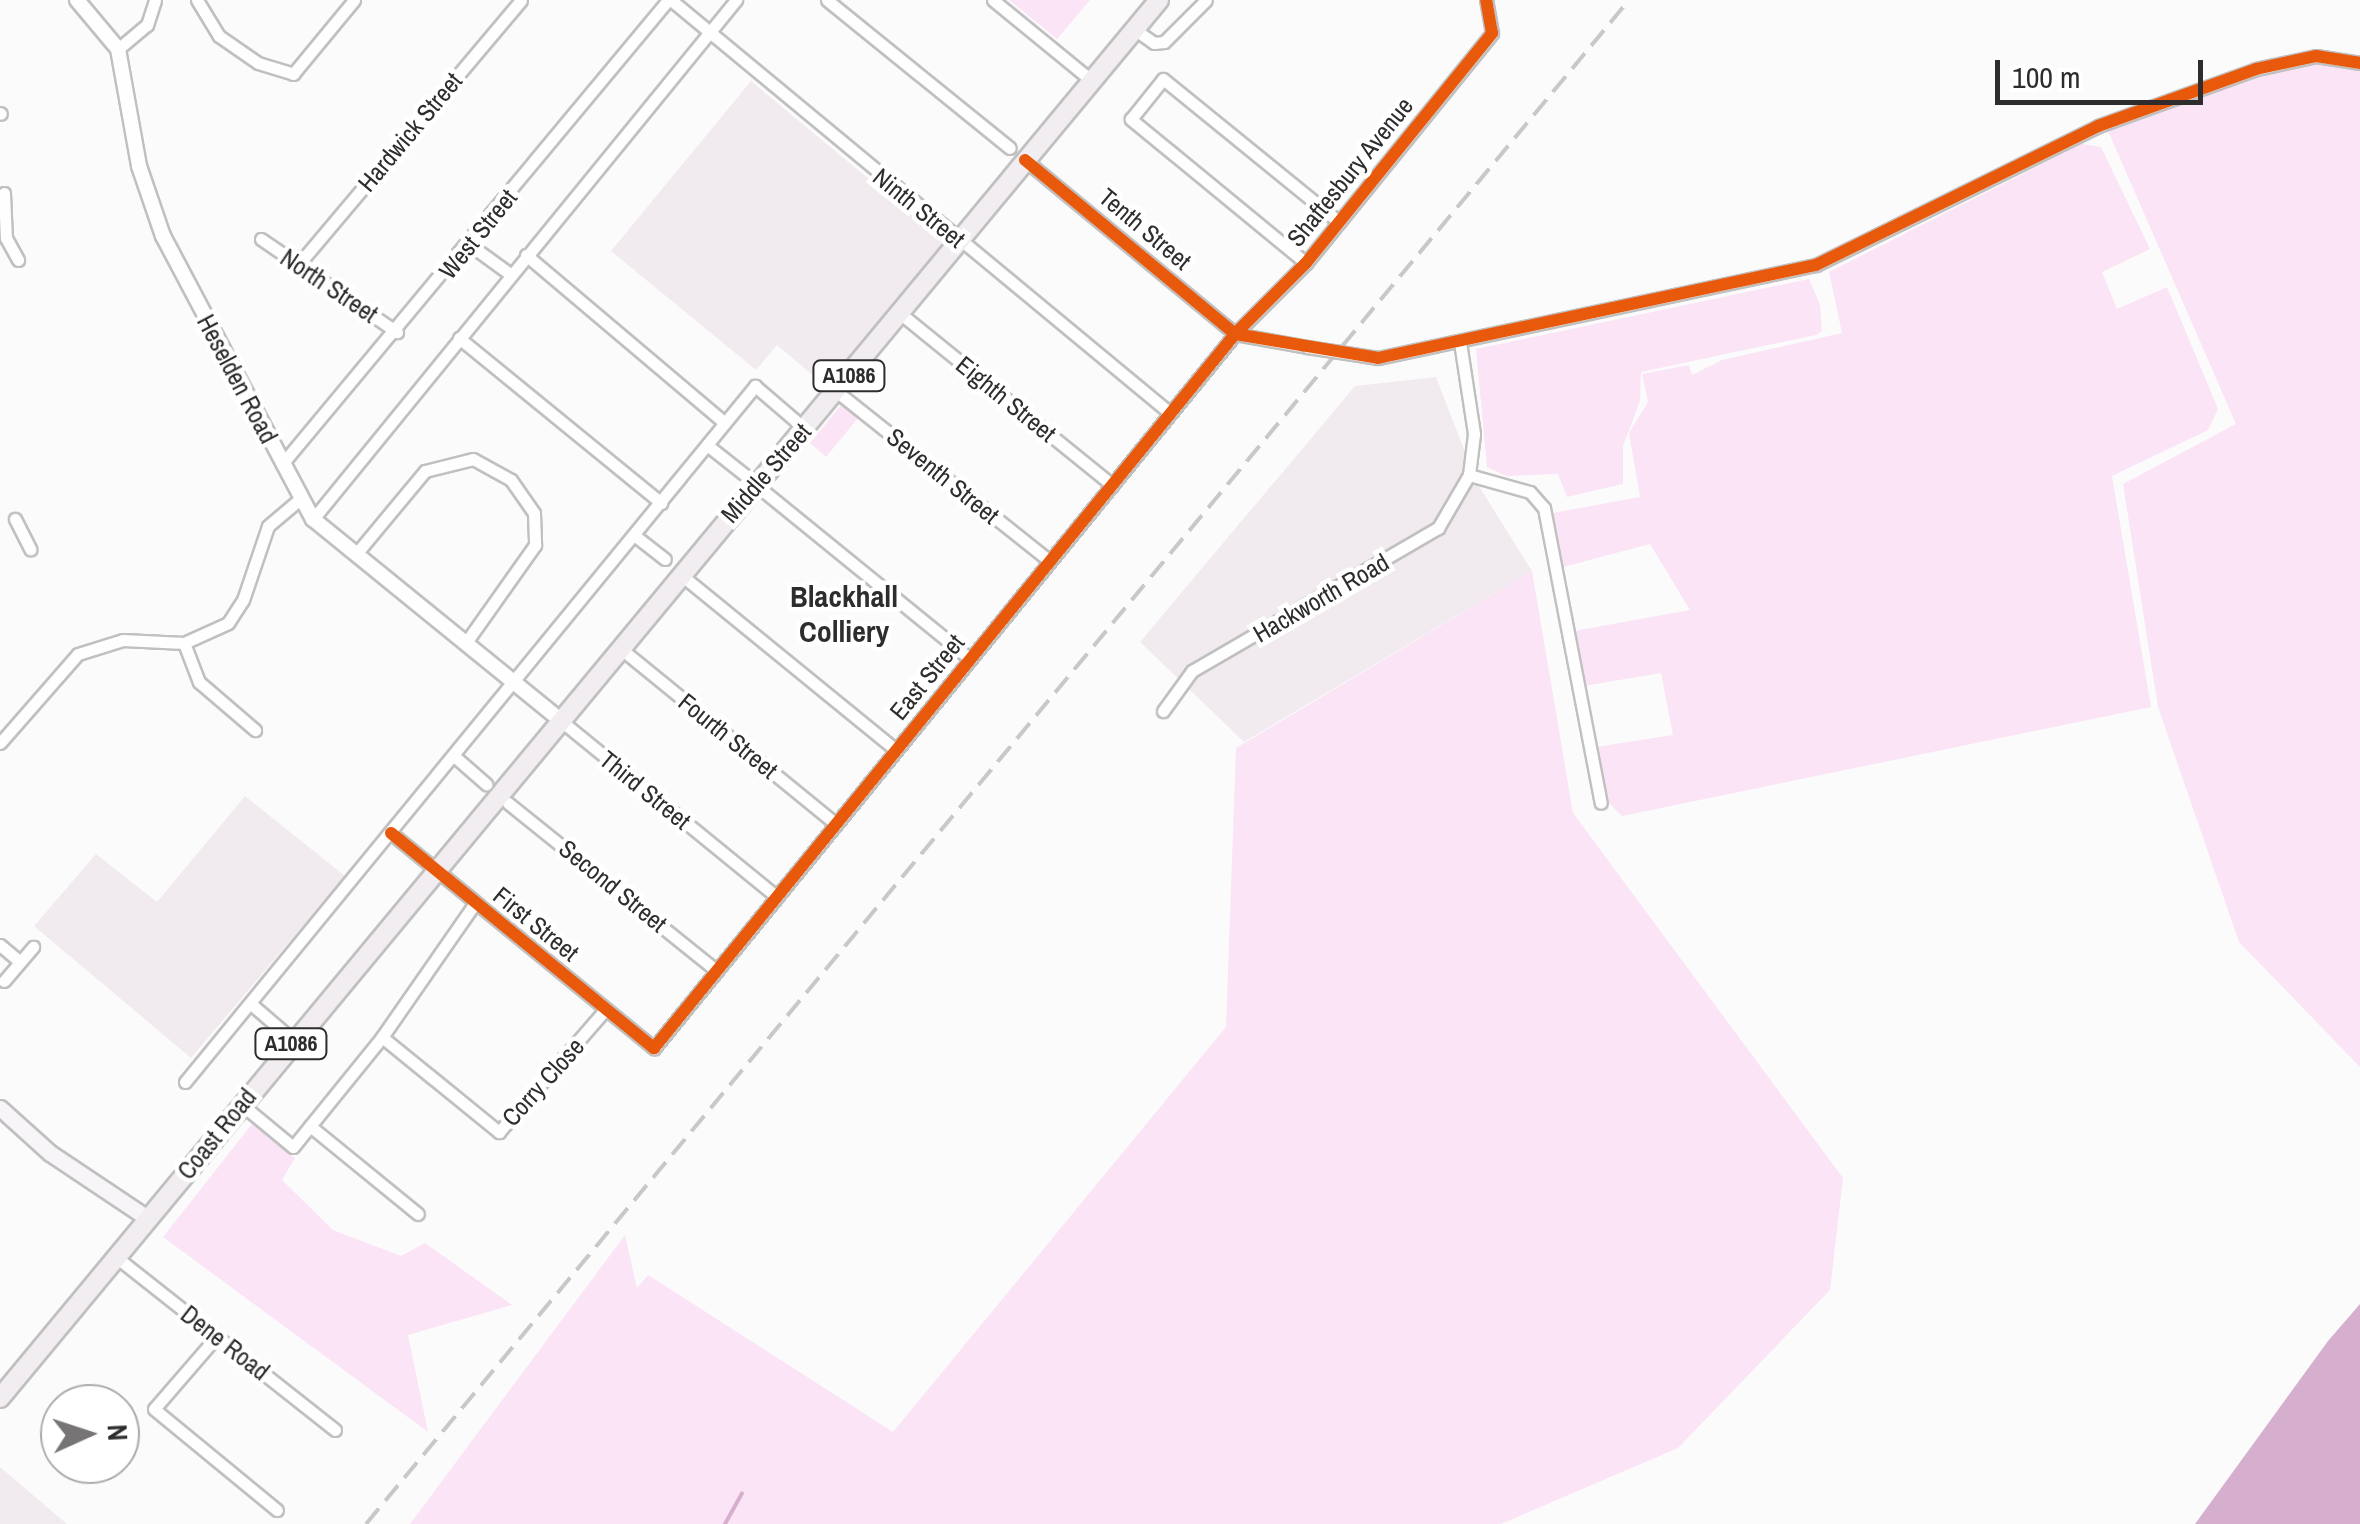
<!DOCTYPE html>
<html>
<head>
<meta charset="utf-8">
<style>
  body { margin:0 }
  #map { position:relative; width:2360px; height:1524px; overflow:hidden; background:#fcfbfc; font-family:"Archivo Narrow",sans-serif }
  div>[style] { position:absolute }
  .built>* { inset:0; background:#f1ebf0 }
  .green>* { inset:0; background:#fae4f6 }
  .water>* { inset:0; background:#d6afce }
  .stream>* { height:4px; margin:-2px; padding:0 2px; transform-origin:2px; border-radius:2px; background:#d6afce }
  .roads { filter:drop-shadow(2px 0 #c1c0c1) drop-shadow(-2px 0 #c1c0c1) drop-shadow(0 2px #c1c0c1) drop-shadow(0 -2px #c1c0c1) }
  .minor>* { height:11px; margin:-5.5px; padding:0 5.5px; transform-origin:5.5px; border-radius:5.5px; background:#fffeff }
  .tertiary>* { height:14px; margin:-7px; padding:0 7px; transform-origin:7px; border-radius:7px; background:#fffeff }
  .secondary>* { height:15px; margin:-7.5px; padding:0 7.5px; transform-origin:7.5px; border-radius:7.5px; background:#f8f5f8 }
  .primary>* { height:18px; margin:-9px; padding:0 9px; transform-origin:9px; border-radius:9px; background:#f1edf1 }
  .rail>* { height:4px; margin-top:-2px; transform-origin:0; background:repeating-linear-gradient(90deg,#c9c8c8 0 20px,transparent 0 30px) }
  .bridges { filter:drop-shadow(2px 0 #c1c0c1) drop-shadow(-2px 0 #c1c0c1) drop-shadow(0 2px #c1c0c1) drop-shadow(0 -2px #c1c0c1) }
  .minor-bridge>* { height:11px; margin:-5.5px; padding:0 5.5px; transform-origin:5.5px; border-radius:5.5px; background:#fffeff }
  .cycleway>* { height:12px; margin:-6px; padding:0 6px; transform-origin:6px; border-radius:6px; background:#e8590c }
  span { translate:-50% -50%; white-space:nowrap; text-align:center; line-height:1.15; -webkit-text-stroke:9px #fff; paint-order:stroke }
  .shield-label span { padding:2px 8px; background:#fff; border:2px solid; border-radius:8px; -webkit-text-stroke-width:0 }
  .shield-label { font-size:22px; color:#2e2c2d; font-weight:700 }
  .street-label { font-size:25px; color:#2e2c2d }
  .quarter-label { font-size:30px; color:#2e2c2d; font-weight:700 }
  .north { position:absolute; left:40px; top:1384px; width:100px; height:100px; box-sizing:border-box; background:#fff; border:2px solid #ababab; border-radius:50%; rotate:87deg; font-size:28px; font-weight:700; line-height:40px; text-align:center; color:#2e2c2d }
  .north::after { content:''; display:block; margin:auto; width:35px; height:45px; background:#767475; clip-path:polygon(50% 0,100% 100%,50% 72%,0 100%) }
  .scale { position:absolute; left:1995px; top:60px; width:208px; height:45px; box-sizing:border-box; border:5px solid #2e2c2d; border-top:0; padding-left:12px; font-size:30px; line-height:35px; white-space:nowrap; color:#2e2c2d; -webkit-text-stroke:8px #fff; paint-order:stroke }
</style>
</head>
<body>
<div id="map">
  <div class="built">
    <i style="clip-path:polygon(751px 81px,946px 243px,827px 387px,777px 345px,756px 370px,611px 251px)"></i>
    <i style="clip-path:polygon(1436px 377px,1477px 483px,1532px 571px,1244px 742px,1140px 642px,1355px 386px)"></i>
    <i style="clip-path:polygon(245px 796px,345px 876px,191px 1058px,34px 926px,96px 854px,157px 902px)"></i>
    <i style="clip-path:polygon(0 1467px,67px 1524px,0 1524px)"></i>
  </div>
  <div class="green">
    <i style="clip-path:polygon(1009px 0,1090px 0,1057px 39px)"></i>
    <i style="clip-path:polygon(2316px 56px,2360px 63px,2360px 1067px,2239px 942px,2158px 707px,2123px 484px,2236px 424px,2105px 124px,2257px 69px)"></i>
    <i style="clip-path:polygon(2082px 144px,2101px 147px,2150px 249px,2102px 272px,2117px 309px,2167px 287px,2218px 409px,2208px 430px,2112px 476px,2151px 707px,1622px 816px,1604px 798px,1596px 747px,1673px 735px,1661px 673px,1584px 686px,1574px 631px,1690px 610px,1650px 544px,1563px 567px,1553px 513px,1640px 497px,1629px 433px,1648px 402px,1642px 374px,1689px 365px,1692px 375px,1722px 360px,1842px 333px,1829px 272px)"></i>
    <i style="clip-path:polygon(1809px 279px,1820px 305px,1822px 331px,1816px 335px,1641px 372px,1640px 401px,1623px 446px,1623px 484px,1567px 497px,1558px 474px,1506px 476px,1487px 467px,1476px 349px)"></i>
    <i style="clip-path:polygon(842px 404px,858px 418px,826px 457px,810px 443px)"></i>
    <i style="clip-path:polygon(1532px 571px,1573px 813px,1843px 1178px,1830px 1290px,1678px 1448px,1501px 1524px,410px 1524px,625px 1235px,637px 1288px,648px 1275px,893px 1432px,1226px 1027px,1236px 748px)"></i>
    <i style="clip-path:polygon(252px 1124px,295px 1158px,282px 1180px,333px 1230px,401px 1256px,425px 1243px,512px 1305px,408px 1335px,428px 1432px,163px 1237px)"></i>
  </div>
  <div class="water">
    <i style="clip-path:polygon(2360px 1304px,2360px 1524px,2195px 1524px,2328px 1341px)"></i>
  </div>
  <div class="stream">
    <i style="left:725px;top:1524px;width:35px;rotate:-61deg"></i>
  </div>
  <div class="roads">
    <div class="minor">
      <i style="left:197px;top:0;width:42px;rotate:58.6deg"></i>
      <i style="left:219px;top:36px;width:47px;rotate:34.7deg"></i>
      <i style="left:258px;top:63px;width:37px;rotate:17deg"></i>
      <i style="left:293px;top:74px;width:96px;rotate:-50.5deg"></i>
      <i style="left:671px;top:0;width:648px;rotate:39.61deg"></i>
      <i style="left:827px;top:0;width:235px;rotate:39deg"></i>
      <i style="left:993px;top:0;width:128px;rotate:39.3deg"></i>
      <i style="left:1134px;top:29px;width:24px;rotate:35deg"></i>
      <i style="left:1154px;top:43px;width:10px;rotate:-6deg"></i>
      <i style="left:1164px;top:42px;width:59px;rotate:-45deg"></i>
      <i style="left:118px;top:49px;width:38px;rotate:-40deg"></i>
      <i style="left:147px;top:25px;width:26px;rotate:-72deg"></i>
      <i style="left:0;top:113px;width:1px;rotate:45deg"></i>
      <i style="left:1025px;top:160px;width:273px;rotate:39.6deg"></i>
      <i style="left:1235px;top:334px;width:73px;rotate:10.2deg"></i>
      <i style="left:4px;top:193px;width:45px;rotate:87.5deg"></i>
      <i style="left:6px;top:238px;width:25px;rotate:61deg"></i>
      <i style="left:261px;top:239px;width:165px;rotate:34.4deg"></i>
      <i style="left:470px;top:245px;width:49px;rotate:35.9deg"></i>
      <i style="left:526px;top:255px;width:260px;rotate:40.2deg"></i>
      <i style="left:1306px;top:263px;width:227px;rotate:-140.6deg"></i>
      <i style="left:1131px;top:119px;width:51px;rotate:-51.3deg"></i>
      <i style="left:1163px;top:79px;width:227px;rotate:39.1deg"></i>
      <i style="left:298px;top:265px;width:346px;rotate:-49.9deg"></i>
      <i style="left:901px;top:314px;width:272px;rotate:39deg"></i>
      <i style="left:459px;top:338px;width:261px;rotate:39.2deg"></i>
      <i style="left:1460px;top:342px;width:93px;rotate:81.3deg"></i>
      <i style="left:1474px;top:434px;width:41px;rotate:97deg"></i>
      <i style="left:1469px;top:475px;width:63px;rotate:15.6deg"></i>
      <i style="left:1530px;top:492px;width:21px;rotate:49deg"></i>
      <i style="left:1544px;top:508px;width:300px;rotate:79.1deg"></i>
      <i style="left:1378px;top:358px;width:448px;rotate:-12deg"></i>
      <i style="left:1816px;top:265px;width:314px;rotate:-26.2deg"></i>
      <i style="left:2098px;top:126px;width:168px;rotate:-19.8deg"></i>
      <i style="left:2256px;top:69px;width:61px;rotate:-12.2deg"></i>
      <i style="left:2316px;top:56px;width:45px;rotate:9deg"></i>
      <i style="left:836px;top:391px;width:273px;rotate:38.5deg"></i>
      <i style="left:707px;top:445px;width:48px;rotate:38.3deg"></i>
      <i style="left:282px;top:464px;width:604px;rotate:-50.24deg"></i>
      <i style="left:756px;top:485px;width:276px;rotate:39.1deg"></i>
      <i style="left:15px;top:519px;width:34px;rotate:63deg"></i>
      <i style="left:313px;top:519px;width:670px;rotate:-50.82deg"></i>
      <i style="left:634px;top:535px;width:39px;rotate:38deg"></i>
      <i style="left:356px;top:554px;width:108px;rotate:-50.3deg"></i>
      <i style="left:425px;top:471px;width:49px;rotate:-14deg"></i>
      <i style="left:473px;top:459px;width:43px;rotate:28.9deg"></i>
      <i style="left:511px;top:480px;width:40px;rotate:55.1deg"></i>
      <i style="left:534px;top:513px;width:32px;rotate:88deg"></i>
      <i style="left:535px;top:545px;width:121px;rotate:125.3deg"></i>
      <i style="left:680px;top:574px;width:279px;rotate:39.2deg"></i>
      <i style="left:184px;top:643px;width:42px;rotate:69deg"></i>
      <i style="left:199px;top:682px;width:74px;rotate:40.6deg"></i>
      <i style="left:620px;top:648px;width:279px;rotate:39.2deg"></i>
      <i style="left:1163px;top:711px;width:49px;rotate:-54.1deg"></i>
      <i style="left:1192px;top:671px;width:285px;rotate:-30.2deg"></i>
      <i style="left:1438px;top:528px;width:61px;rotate:-59.7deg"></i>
      <i style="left:560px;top:720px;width:280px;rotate:39.2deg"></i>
      <i style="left:0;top:743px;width:118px;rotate:-48.8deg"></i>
      <i style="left:78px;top:654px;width:47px;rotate:-17.3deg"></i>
      <i style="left:123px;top:640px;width:61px;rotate:2.8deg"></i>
      <i style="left:184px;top:643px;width:48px;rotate:-24.4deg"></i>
      <i style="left:228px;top:623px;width:27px;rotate:-57deg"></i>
      <i style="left:243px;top:600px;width:78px;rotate:-71.3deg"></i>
      <i style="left:268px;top:526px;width:43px;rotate:-40.3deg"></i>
      <i style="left:454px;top:756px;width:43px;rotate:41.2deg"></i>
      <i style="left:508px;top:803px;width:268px;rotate:38.8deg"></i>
      <i style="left:391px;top:833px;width:340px;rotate:39.3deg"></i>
      <i style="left:654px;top:1048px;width:921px;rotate:-50.86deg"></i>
      <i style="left:1235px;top:334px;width:100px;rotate:-45deg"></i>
      <i style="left:1306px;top:263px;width:296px;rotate:-51deg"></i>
      <i style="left:1492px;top:33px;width:34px;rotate:-100deg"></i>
      <i style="left:0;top:945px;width:26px;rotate:40deg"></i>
      <i style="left:4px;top:981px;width:45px;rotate:-49.5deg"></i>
      <i style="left:251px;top:1004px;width:57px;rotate:40.7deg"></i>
      <i style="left:382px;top:1037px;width:151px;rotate:39.1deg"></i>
      <i style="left:499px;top:1132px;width:163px;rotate:-49deg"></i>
      <i style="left:185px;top:1082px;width:900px;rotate:-50.68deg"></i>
      <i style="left:755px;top:386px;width:65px;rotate:40.6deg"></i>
      <i style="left:241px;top:1104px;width:67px;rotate:39.6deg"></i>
      <i style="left:293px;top:1147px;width:141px;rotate:-51deg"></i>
      <i style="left:382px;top:1037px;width:163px;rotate:-55.2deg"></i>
      <i style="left:310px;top:1126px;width:139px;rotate:39.2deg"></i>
      <i style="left:116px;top:1257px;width:279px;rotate:38.3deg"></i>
      <i style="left:217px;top:1336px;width:96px;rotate:130.8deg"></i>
      <i style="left:154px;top:1409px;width:159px;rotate:39.4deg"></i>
    </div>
    <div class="tertiary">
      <i style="left:77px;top:0;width:64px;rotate:50.1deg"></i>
      <i style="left:118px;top:49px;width:119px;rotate:79.8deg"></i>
      <i style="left:139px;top:166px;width:74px;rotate:71.1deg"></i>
      <i style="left:163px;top:236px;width:320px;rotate:62.1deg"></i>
      <i style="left:313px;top:519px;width:318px;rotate:39.1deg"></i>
    </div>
    <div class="secondary">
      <i style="left:0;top:1108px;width:67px;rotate:42deg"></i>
      <i style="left:50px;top:1153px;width:117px;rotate:33.8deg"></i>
    </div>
    <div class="primary">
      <i style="left:0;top:1398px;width:1816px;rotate:-50.34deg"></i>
    </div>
  </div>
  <div class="rail">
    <i style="left:366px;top:1524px;width:1979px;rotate:-50.35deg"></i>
  </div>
  <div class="bridges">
    <div class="minor-bridge">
      <i style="left:1307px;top:347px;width:72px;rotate:8.8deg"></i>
    </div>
  </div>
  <div class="cycleway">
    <i style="left:1025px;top:160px;width:273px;rotate:39.6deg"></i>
    <i style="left:1235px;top:334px;width:145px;rotate:9.5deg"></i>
    <i style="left:1378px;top:358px;width:448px;rotate:-12deg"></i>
    <i style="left:1816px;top:265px;width:314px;rotate:-26.2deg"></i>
    <i style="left:2098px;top:126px;width:168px;rotate:-19.8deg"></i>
    <i style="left:2256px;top:69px;width:61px;rotate:-12.2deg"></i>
    <i style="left:2316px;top:56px;width:45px;rotate:9deg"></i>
    <i style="left:391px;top:833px;width:340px;rotate:39.3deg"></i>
    <i style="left:654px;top:1048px;width:921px;rotate:-50.86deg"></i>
    <i style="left:1235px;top:334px;width:100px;rotate:-45deg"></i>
    <i style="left:1306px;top:263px;width:296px;rotate:-51deg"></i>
    <i style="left:1492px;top:33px;width:34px;rotate:-100deg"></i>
  </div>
  <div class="shield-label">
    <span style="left:849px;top:376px">A1086</span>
    <span style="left:291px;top:1044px">A1086</span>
  </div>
  <div class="street-label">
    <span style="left:410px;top:132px;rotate:-50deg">Hardwick Street</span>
    <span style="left:1350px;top:172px;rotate:-51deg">Shaftesbury Avenue</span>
    <span style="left:919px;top:208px;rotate:39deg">Ninth Street</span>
    <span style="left:1145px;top:229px;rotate:40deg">Tenth Street</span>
    <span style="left:478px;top:234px;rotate:-51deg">West Street</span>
    <span style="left:329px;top:286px;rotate:34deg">North Street</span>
    <span style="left:237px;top:379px;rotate:62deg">Heselden Road</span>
    <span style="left:1006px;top:399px;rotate:39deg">Eighth Street</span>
    <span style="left:766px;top:473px;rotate:-49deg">Middle Street</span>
    <span style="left:943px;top:476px;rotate:39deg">Seventh Street</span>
    <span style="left:1321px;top:598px;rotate:-30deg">Hackworth Road</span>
    <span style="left:927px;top:677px;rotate:-51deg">East Street</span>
    <span style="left:728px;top:736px;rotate:39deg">Fourth Street</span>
    <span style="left:645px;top:790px;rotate:39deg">Third Street</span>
    <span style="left:613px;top:886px;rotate:39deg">Second Street</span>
    <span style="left:536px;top:924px;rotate:39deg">First Street</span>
    <span style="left:543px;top:1082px;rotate:-48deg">Corry Close</span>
    <span style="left:217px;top:1134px;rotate:-51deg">Coast Road</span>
    <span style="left:225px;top:1343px;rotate:38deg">Dene Road</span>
  </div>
  <div class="quarter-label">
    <span style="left:844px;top:613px">Blackhall<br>Colliery</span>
  </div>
  <div class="north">N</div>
  <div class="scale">100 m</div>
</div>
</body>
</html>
